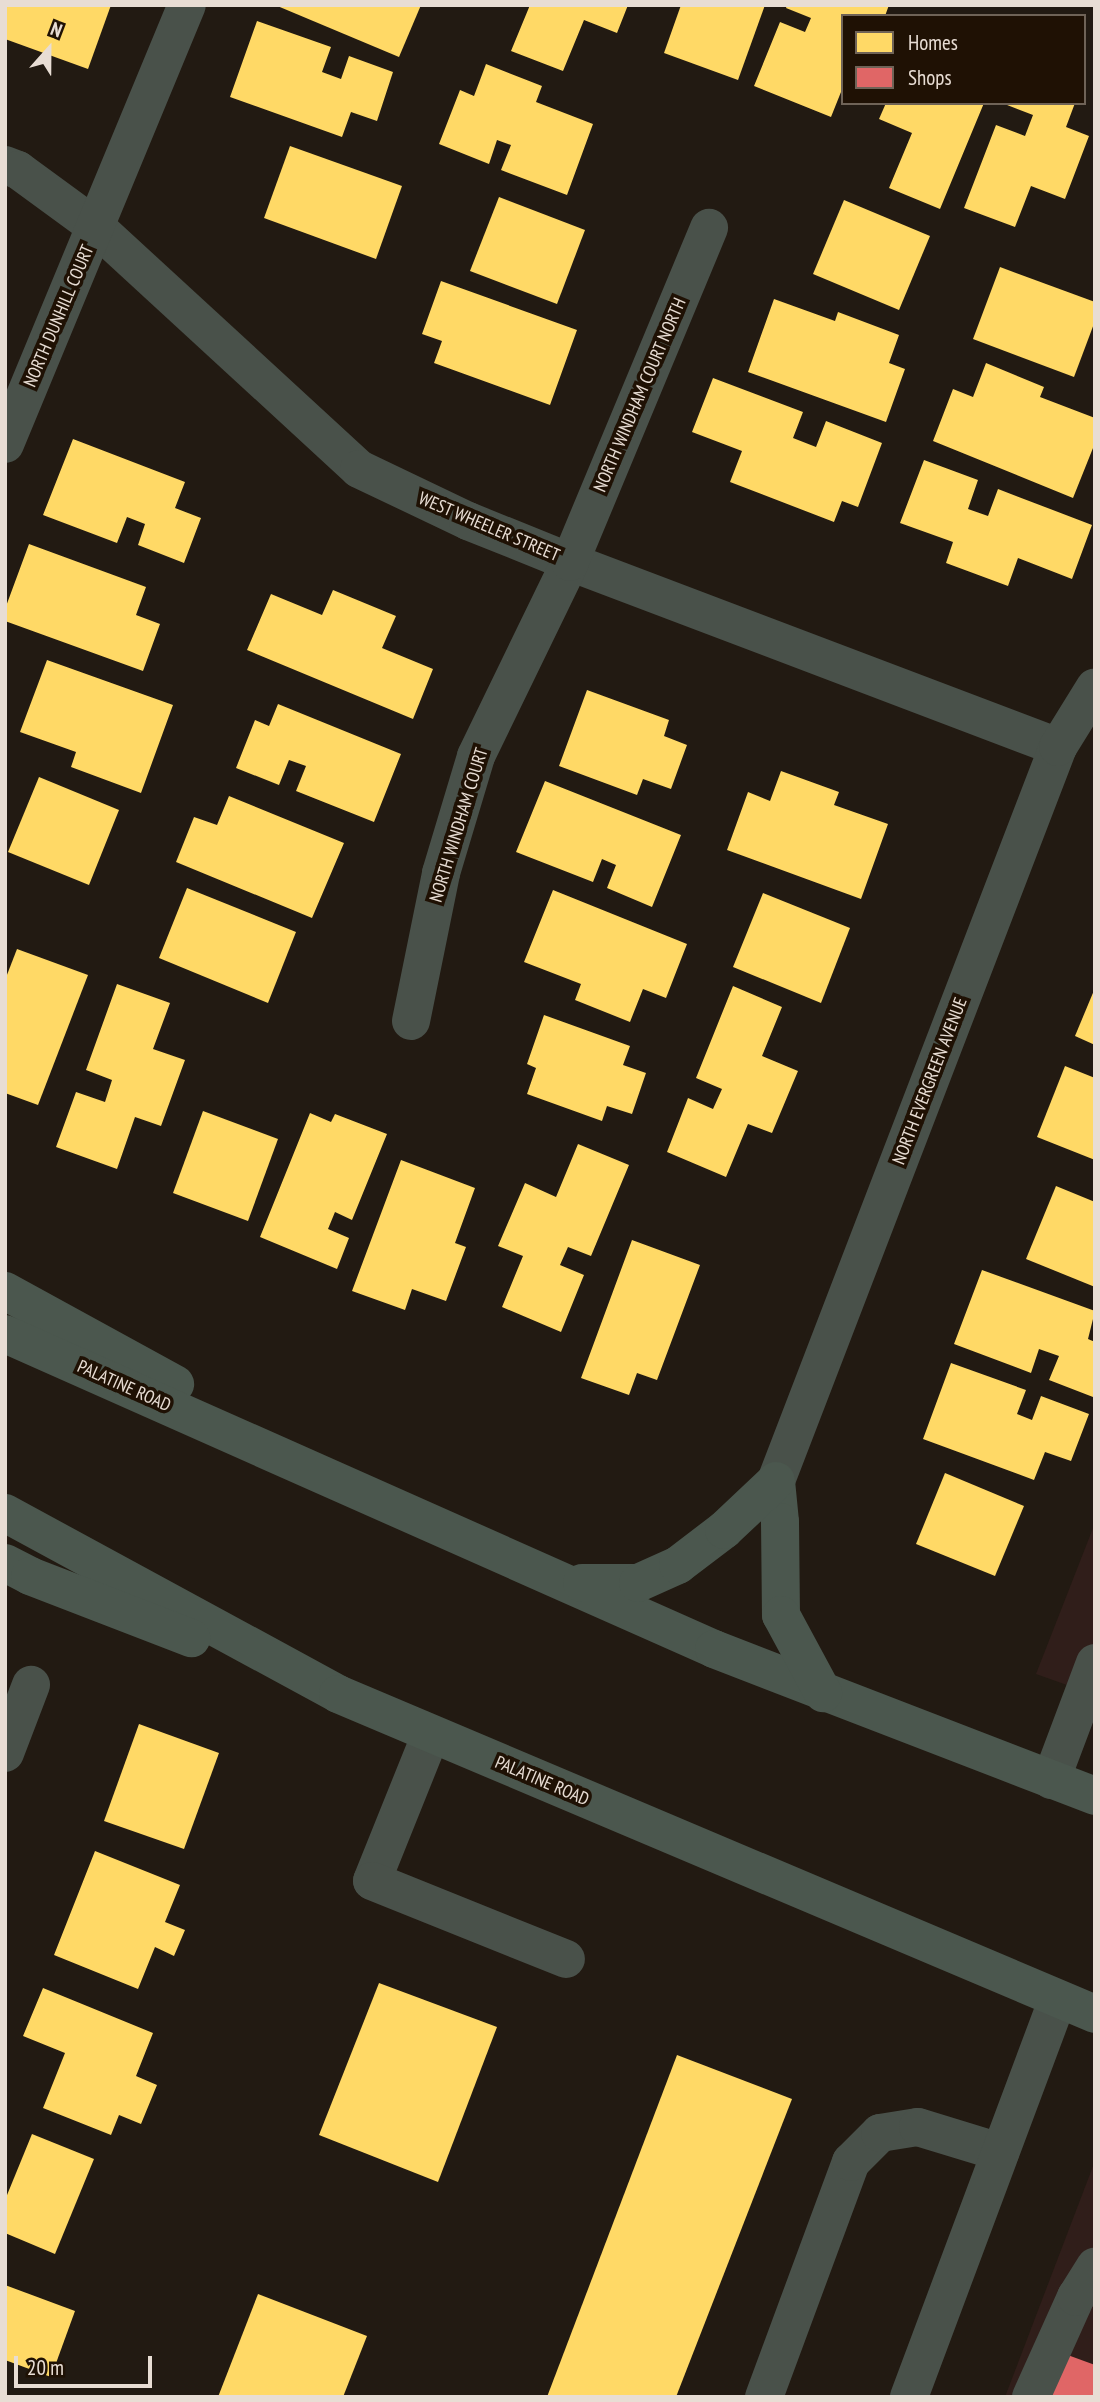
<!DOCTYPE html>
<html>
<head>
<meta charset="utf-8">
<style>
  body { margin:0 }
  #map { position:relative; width:1100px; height:2402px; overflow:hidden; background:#221a12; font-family:"PT Sans Narrow",sans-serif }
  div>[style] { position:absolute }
  .commercial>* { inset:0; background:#301e1a }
  .homes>* { inset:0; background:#ffd966 }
  .shops>* { inset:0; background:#e06666 }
  .minor>* { height:38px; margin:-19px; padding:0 19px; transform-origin:19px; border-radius:19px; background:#49514a }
  .highway>* { height:38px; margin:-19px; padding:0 19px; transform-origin:19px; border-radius:19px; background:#4b574e }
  span { translate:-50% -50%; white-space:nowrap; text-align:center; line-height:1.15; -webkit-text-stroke:7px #1f1104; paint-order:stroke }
  .street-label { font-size:18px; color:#e8ddd4 }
  .frame { position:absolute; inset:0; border:7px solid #e8ddd4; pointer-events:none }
  .legend { position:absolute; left:841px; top:14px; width:245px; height:91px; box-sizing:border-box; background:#1f1104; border:2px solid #6f6357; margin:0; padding:9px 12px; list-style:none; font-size:21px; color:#e8ddd4 }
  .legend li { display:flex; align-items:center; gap:14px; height:35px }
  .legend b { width:35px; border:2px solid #6f6357 }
  .north { position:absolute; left:14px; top:14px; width:70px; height:70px; -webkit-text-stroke:5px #1f1104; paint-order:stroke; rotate:21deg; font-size:19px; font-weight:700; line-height:28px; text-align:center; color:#e8ddd4 }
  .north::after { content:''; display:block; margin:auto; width:24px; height:32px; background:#e8ddd4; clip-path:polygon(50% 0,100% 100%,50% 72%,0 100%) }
  .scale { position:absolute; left:14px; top:2356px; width:138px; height:32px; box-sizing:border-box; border:4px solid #e8ddd4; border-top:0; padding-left:9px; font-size:21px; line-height:24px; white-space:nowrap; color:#e8ddd4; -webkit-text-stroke:5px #1f1104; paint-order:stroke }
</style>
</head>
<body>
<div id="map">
  <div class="commercial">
    <i style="clip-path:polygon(1095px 1523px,1095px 1695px,1036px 1674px)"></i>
    <i style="clip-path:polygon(1095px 2161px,1095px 2397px,1005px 2397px)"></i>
  </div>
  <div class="homes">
    <i style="clip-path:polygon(5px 5px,111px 5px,88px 69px,5px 39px)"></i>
    <i style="clip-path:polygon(275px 5px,421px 5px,399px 57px)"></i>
    <i style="clip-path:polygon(530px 5px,628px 5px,617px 33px,584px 20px,563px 71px,511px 51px)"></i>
    <i style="clip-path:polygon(681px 5px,765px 5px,738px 80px,664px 53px)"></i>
    <i style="clip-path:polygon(787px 5px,889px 5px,885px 16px,843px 16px,843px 87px,831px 117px,754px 86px,780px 22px,805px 32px,811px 18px,786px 8px)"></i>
    <i style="clip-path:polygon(257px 21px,331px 47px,322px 72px,341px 79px,349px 56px,393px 72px,377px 121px,351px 112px,342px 137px,230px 97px)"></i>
    <i style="clip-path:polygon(486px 64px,542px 86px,536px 102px,593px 124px,567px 195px,501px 170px,511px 145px,497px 140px,489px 164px,439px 144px,460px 90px,474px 96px)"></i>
    <i style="clip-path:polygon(886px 103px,984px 103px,940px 209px,889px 188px,912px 133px,879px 119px)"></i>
    <i style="clip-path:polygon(1002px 103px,1075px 103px,1066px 127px,1089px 136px,1065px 199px,1031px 186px,1015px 227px,964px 208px,996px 125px,1025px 136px,1033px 115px)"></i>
    <i style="clip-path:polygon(290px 146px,402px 186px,376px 259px,264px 218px)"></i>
    <i style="clip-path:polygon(499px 197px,585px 230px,557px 304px,470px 271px)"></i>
    <i style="clip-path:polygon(844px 200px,930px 236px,899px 310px,813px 274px)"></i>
    <i style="clip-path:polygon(1000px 267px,1095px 302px,1095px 321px,1074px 377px,973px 339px)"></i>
    <i style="clip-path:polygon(441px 281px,577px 330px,550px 405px,434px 363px,442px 341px,422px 334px)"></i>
    <i style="clip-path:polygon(774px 299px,835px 321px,838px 312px,899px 335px,889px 363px,905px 369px,886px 422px,748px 372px)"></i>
    <i style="clip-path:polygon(986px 363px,1044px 387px,1040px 397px,1095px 418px,1095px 443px,1073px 498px,933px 441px,953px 389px,973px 397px)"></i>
    <i style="clip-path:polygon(713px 378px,803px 412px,793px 438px,816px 447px,826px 421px,882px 443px,858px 507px,842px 501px,834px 522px,730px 482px,742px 451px,692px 432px)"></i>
    <i style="clip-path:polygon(73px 439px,185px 482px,175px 508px,201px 518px,184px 563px,138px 545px,145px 524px,127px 517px,117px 543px,43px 515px)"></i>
    <i style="clip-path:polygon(924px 460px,978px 480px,968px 509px,988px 516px,998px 489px,1092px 525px,1072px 579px,1018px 558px,1008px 586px,946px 563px,953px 542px,900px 523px)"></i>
    <i style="clip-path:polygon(29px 544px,146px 587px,136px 615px,160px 624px,143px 671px,5px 621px,5px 609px)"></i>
    <i style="clip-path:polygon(333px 590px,396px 616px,382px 648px,433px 669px,413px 719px,247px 650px,271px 594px,322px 615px)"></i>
    <i style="clip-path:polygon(47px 660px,173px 705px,141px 793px,71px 767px,76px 752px,20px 732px)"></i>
    <i style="clip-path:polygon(587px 690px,669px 720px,664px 736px,687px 745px,671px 789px,643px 779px,637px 795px,559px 766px)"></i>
    <i style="clip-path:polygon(278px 704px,401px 754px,374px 822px,296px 791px,306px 766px,289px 760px,279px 785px,236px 768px,255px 720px,269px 726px)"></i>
    <i style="clip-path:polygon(781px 771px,839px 792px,834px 805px,888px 824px,861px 899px,727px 850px,748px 792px,770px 801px)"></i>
    <i style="clip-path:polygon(39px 777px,119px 810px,89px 885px,8px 852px)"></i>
    <i style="clip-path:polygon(545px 781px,681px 835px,652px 907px,607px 888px,616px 865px,602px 859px,593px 882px,516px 852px)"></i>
    <i style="clip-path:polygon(229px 796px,344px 843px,312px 918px,176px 862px,194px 817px,217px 825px)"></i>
    <i style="clip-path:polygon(187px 888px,296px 932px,268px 1003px,159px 958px)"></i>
    <i style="clip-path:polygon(553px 890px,687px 944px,666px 998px,643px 989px,630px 1022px,575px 1000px,581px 984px,524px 962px)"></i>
    <i style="clip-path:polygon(763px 893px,850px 928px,821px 1003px,733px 967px)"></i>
    <i style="clip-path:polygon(17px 949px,88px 975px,38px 1105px,5px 1093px,5px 980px)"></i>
    <i style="clip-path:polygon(117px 984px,170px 1003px,153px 1049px,185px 1060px,161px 1126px,135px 1117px,117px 1169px,56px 1147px,76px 1092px,105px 1102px,112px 1080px,86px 1070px)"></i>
    <i style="clip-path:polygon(733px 986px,782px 1007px,762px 1056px,798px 1071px,772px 1133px,748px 1124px,726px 1177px,667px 1152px,688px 1098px,713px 1109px,722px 1089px,696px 1078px)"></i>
    <i style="clip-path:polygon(1095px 988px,1095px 1045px,1075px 1036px)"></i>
    <i style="clip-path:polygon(544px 1015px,630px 1046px,623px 1065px,646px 1073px,632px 1114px,607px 1106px,602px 1121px,527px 1094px,536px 1068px,527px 1064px)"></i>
    <i style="clip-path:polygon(1065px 1066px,1095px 1078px,1095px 1160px,1037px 1137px)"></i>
    <i style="clip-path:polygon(203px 1111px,278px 1139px,248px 1221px,173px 1193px)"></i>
    <i style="clip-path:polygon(310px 1113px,331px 1122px,335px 1114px,387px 1134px,352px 1220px,335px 1212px,328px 1229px,349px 1238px,337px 1269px,260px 1237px)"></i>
    <i style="clip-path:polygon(578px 1144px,629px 1165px,591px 1256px,568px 1247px,560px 1265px,584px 1275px,561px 1332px,502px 1307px,523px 1256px,498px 1246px,525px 1183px,556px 1197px)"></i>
    <i style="clip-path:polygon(401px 1160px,475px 1188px,455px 1243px,466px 1247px,446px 1301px,412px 1289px,405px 1310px,352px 1291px)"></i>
    <i style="clip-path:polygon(1056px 1186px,1095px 1202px,1095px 1287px,1026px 1259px)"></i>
    <i style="clip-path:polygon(632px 1240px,700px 1265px,657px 1380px,637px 1373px,629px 1395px,581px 1378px)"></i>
    <i style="clip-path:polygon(982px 1270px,1095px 1311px,1088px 1339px,1095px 1342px,1093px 1397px,1049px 1380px,1059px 1356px,1039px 1349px,1031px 1373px,954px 1344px)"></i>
    <i style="clip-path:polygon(951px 1363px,1026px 1390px,1017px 1414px,1032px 1420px,1041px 1396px,1089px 1414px,1071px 1461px,1045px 1452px,1034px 1480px,923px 1439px)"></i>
    <i style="clip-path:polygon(945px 1473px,1024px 1506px,995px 1576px,916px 1544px)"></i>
    <i style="clip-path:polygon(139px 1724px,219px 1753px,184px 1849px,104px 1821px)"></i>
    <i style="clip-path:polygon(95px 1851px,180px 1885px,165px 1922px,185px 1930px,174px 1956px,155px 1947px,138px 1989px,54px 1955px)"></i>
    <i style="clip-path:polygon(379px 1983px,497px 2027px,438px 2182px,319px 2135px)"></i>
    <i style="clip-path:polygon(43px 1988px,153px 2033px,136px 2076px,157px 2085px,141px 2124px,119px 2115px,111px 2135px,43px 2108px,65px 2053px,23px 2036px)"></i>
    <i style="clip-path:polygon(677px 2055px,792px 2099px,676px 2397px,547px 2397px)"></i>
    <i style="clip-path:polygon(32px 2134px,94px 2159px,55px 2254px,5px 2233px,5px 2200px)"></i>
    <i style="clip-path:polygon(5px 2285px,75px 2311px,51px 2377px,5px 2360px)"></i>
    <i style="clip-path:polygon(258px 2294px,367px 2336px,343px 2397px,218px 2397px)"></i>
  </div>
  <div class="shops">
    <i style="clip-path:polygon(1054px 2350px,1095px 2365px,1095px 2397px,1036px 2397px)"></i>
  </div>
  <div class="minor">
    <i style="left:5px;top:165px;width:14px;rotate:21deg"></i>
    <i style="left:18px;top:170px;width:97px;rotate:36.2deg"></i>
    <i style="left:96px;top:227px;width:357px;rotate:42.6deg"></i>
    <i style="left:359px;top:469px;width:121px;rotate:25.5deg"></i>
    <i style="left:468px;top:521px;width:110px;rotate:21.9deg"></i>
    <i style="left:570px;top:562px;width:522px;rotate:20.76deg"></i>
    <i style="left:5px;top:444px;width:475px;rotate:-67.5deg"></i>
    <i style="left:411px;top:1021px;width:151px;rotate:-78.5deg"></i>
    <i style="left:441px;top:873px;width:122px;rotate:-73.3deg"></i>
    <i style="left:476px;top:756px;width:216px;rotate:-64.1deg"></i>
    <i style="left:570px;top:562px;width:362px;rotate:-67.4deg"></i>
    <i style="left:776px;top:1481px;width:786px;rotate:-68.98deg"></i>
    <i style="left:1058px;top:747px;width:70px;rotate:-58.3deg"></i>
    <i style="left:431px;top:1734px;width:158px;rotate:111.9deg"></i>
    <i style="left:372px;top:1881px;width:209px;rotate:21.9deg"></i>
    <i style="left:5px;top:1753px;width:73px;rotate:-69.1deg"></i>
    <i style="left:1051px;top:1780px;width:125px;rotate:-69.4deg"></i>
    <i style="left:764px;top:2397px;width:251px;rotate:-69.7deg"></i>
    <i style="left:851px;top:2162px;width:41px;rotate:-45deg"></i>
    <i style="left:880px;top:2133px;width:38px;rotate:-9deg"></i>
    <i style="left:918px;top:2127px;width:86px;rotate:17deg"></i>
    <i style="left:909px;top:2397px;width:425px;rotate:-69.5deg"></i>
    <i style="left:1031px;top:2397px;width:110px;rotate:-65.8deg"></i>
    <i style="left:1076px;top:2297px;width:36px;rotate:-58deg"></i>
  </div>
  <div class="highway">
    <i style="left:5px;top:1291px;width:194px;rotate:28.7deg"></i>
    <i style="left:5px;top:1334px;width:776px;rotate:23.95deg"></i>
    <i style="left:714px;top:1649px;width:408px;rotate:21.1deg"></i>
    <i style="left:776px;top:1481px;width:41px;rotate:84.4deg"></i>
    <i style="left:780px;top:1522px;width:93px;rotate:89.4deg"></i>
    <i style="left:781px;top:1615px;width:89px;rotate:61.7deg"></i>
    <i style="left:5px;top:1513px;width:379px;rotate:28.5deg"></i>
    <i style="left:338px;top:1694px;width:822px;rotate:22.91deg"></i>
    <i style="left:5px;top:1563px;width:28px;rotate:27deg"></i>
    <i style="left:30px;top:1576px;width:173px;rotate:21.1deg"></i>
    <i style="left:582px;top:1583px;width:56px"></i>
    <i style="left:638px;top:1583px;width:44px;rotate:-24.2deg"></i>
    <i style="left:678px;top:1565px;width:58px;rotate:-37.3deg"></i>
    <i style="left:724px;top:1530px;width:71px;rotate:-43.3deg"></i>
  </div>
  <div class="street-label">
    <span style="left:59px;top:316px;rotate:-67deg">NORTH DUNHILL COURT</span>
    <span style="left:640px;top:395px;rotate:-67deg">NORTH WINDHAM COURT NORTH</span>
    <span style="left:489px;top:527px;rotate:23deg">WEST WHEELER STREET</span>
    <span style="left:459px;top:825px;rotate:-73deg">NORTH WINDHAM COURT</span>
    <span style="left:930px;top:1081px;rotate:-69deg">NORTH EVERGREEN AVENUE</span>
    <span style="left:124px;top:1386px;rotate:24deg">PALATINE ROAD</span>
    <span style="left:542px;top:1781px;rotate:23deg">PALATINE ROAD</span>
  </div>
  <div class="frame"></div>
  <ul class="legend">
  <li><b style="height:19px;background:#ffd966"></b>Homes</li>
  <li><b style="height:19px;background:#e06666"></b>Shops</li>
  </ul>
  <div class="north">N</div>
  <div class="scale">20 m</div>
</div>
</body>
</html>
